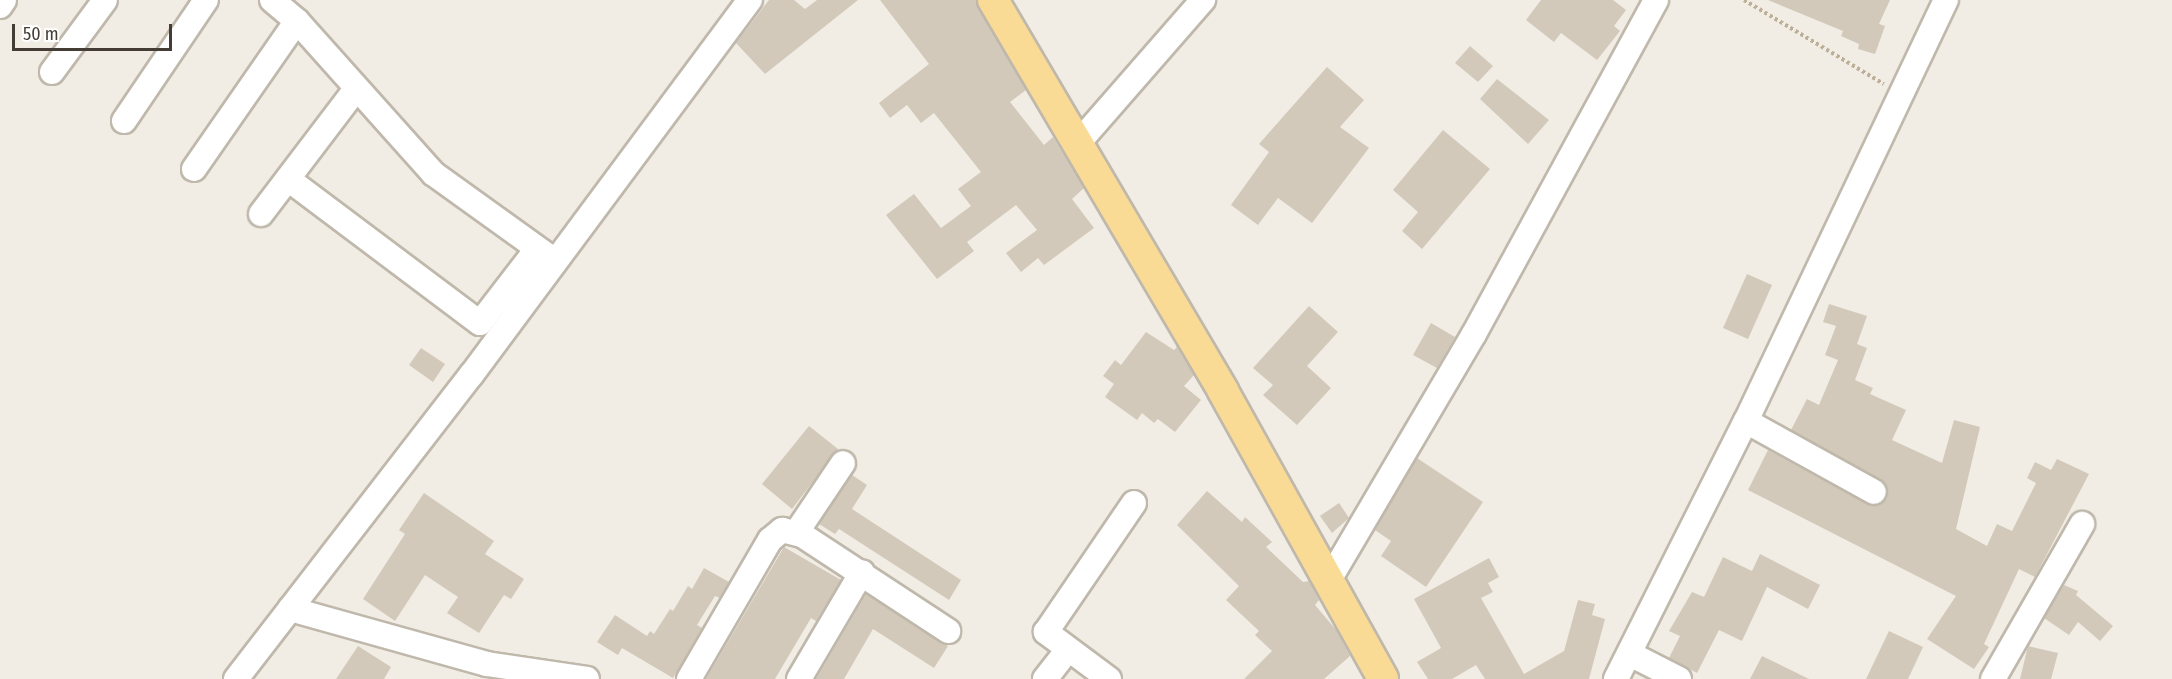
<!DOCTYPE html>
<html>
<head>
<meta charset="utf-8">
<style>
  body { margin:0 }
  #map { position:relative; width:2172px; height:679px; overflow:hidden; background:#f1ede4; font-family:"Fira Sans Condensed",sans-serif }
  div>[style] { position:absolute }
  .building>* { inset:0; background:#d2c9ba }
  .path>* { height:4px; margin-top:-2px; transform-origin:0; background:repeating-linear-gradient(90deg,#bdb099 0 3px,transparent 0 6px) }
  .roads { filter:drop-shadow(2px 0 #bfb8ab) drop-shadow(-2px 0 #bfb8ab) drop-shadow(0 2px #bfb8ab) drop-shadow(0 -2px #bfb8ab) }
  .minor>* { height:24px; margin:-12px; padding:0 12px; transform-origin:12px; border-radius:12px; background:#fff }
  .major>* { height:30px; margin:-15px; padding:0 15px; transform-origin:15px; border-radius:15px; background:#f9db95 }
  span { translate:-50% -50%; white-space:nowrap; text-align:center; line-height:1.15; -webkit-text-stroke:4.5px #fff; paint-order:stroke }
  .scale { position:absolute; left:12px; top:24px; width:160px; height:27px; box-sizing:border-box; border:3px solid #433d35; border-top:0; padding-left:8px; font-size:18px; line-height:21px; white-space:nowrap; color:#433d35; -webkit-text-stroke:4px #fff; paint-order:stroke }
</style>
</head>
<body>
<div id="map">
  <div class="building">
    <i style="clip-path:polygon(769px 0,794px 0,805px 9px,817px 0,858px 0,765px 74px,736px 43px)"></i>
    <i style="clip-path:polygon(880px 0,976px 0,1026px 90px,1010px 102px,1044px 145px,1053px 137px,1084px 188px,1072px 199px,1094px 228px,1044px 265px,1038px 258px,1021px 272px,1006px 253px,1037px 230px,1016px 205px,967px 242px,974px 251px,937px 279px,886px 215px,914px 194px,941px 228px,971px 206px,958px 189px,981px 172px,934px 113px,921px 123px,907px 105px,890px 118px,879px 103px,929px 64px)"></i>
    <i style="clip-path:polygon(1541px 0,1613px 0,1626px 10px,1614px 26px,1620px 31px,1597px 60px,1561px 33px,1554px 42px,1526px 20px)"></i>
    <i style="clip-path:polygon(1768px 0,1890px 0,1879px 24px,1885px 26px,1875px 54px,1858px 49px,1859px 44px,1841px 36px,1843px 31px)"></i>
    <i style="clip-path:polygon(1470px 46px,1493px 66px,1478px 82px,1455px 63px)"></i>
    <i style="clip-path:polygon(1327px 67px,1364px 100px,1340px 127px,1369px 148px,1312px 223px,1278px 198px,1258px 225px,1231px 205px,1269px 152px,1259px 144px)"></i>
    <i style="clip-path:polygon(1497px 79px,1549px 120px,1528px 144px,1480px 99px)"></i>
    <i style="clip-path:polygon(1443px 130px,1490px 169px,1422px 249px,1402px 231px,1418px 212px,1393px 190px)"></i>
    <i style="clip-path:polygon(1747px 274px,1772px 285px,1748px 339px,1723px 328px)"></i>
    <i style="clip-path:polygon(1829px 304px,1867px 316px,1857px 344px,1867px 348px,1855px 380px,1873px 388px,1870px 394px,1906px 410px,1892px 440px,1942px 463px,1954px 420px,1980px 427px,1956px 529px,1987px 546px,1997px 524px,2012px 531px,2036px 483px,2027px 478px,2035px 462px,2051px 470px,2057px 459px,2089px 474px,2035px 577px,2019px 569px,1984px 644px,1989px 647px,1974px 669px,1927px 639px,1956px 596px,1748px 490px,1768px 450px,1867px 504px,1881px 504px,1887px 498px,1886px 485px,1881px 480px,1791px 430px,1807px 399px,1819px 405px,1838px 360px,1825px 355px,1836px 326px,1823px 322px)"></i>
    <i style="clip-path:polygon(1309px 306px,1338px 332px,1307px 366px,1331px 388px,1297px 425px,1263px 395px,1273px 385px,1253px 368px)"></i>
    <i style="clip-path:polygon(1431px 323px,1455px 337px,1437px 368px,1413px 355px)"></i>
    <i style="clip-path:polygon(1146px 332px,1174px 350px,1177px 347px,1194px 375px,1184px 386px,1201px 400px,1175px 432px,1158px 419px,1154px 423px,1142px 413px,1137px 420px,1105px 397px,1114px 384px,1103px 376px,1115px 360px,1121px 365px)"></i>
    <i style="clip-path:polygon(421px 348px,445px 364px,433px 382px,409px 365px)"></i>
    <i style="clip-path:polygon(809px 426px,838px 449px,792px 509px,762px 484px)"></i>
    <i style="clip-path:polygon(1417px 458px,1483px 502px,1426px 587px,1381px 556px,1391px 541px,1375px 530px)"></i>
    <i style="clip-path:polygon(852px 475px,867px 485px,852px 509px,961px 580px,949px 600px,839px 529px,835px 534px,819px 524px)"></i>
    <i style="clip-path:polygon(1207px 491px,1242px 522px,1245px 517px,1272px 542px,1266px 547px,1303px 582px,1309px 581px,1319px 600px,1315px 605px,1337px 631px,1350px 656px,1324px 679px,1244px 679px,1272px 651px,1255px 635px,1259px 631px,1226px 600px,1239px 586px,1177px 525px)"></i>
    <i style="clip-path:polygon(424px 493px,494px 541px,485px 554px,524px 579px,511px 599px,504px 595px,479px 633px,447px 613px,458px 597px,425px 575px,395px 621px,363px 599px,405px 534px,399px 530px)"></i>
    <i style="clip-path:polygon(1339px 503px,1349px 518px,1332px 533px,1320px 516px)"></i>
    <i style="clip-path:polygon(784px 547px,841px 580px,816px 621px,811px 618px,775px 679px,706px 679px)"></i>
    <i style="clip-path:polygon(1760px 554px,1820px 585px,1808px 609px,1767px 587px,1742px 641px,1719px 630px,1697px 673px,1669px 658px,1680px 636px,1669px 631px,1692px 592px,1704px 597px,1723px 557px,1752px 571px)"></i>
    <i style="clip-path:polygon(1489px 558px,1499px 577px,1488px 583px,1493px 592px,1481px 598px,1524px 674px,1564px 651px,1578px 600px,1595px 604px,1592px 615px,1605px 619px,1589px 679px,1485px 679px,1476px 665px,1452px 679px,1428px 679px,1417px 662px,1441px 648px,1414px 599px)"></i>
    <i style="clip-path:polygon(704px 568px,729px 582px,720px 598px,715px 596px,697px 625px,702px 628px,673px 678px,622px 648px,618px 655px,597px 642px,615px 615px,647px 636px,650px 631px,654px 634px,670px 609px,673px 611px,688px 586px,692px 589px)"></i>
    <i style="clip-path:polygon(2064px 585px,2078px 591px,2076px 595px,2113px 626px,2100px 641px,2078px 622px,2069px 635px,2044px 618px)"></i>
    <i style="clip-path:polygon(866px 594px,948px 646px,934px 668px,873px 629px,844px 679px,816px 679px)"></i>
    <i style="clip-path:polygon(1889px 631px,1923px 647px,1908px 679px,1866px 679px)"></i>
    <i style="clip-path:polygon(358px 646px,391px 667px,384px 679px,336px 679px)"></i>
    <i style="clip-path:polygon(2028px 646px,2058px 653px,2051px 679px,2020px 679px)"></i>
    <i style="clip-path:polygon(1762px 656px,1809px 679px,1750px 679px)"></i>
  </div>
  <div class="path">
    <i style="left:1744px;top:0;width:163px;rotate:31deg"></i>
  </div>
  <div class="roads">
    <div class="minor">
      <i style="left:272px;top:0;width:33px;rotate:40deg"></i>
      <i style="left:297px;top:21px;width:205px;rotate:48.2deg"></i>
      <i style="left:434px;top:174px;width:149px;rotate:35.7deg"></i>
      <i style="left:0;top:6px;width:7px;rotate:-56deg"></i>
      <i style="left:52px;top:72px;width:89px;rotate:-53.6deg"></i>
      <i style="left:124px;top:121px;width:146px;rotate:-55.9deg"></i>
      <i style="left:1079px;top:142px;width:189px;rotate:-48.9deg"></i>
      <i style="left:194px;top:169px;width:180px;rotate:-55.2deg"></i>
      <i style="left:288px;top:179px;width:240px;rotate:36.9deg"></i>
      <i style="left:480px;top:323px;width:93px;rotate:-52.4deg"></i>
      <i style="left:261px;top:214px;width:157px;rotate:-52.8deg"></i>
      <i style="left:1746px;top:421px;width:146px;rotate:29deg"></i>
      <i style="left:796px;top:533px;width:84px;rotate:-56.1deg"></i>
      <i style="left:1329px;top:580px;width:286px;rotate:-59.5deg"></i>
      <i style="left:1474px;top:334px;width:380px;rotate:-61.4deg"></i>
      <i style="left:290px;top:609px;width:205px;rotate:15.6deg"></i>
      <i style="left:487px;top:664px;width:101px;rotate:8.5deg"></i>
      <i style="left:1630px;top:654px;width:55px;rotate:27deg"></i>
      <i style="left:236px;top:679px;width:386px;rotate:-52.3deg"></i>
      <i style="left:472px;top:374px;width:466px;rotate:-53.4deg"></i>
      <i style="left:689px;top:679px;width:161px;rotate:-59.8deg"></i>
      <i style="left:770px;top:540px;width:16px;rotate:-40deg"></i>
      <i style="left:782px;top:530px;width:21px;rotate:14deg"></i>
      <i style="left:802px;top:535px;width:175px;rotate:33.3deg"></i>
      <i style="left:799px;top:679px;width:124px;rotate:-59.5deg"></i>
      <i style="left:1045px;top:679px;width:37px;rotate:-52deg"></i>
      <i style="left:1109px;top:679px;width:79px;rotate:-143.3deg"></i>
      <i style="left:1046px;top:632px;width:156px;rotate:-55.7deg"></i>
      <i style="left:1616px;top:679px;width:289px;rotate:-63.3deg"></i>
      <i style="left:1746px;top:421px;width:466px;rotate:-64.6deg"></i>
      <i style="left:1993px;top:679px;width:179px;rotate:-60.1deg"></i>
    </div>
    <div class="major">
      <i style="left:993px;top:0;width:454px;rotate:59.5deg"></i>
      <i style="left:1223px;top:391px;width:329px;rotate:60.9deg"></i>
    </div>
  </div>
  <div class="scale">50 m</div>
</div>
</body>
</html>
